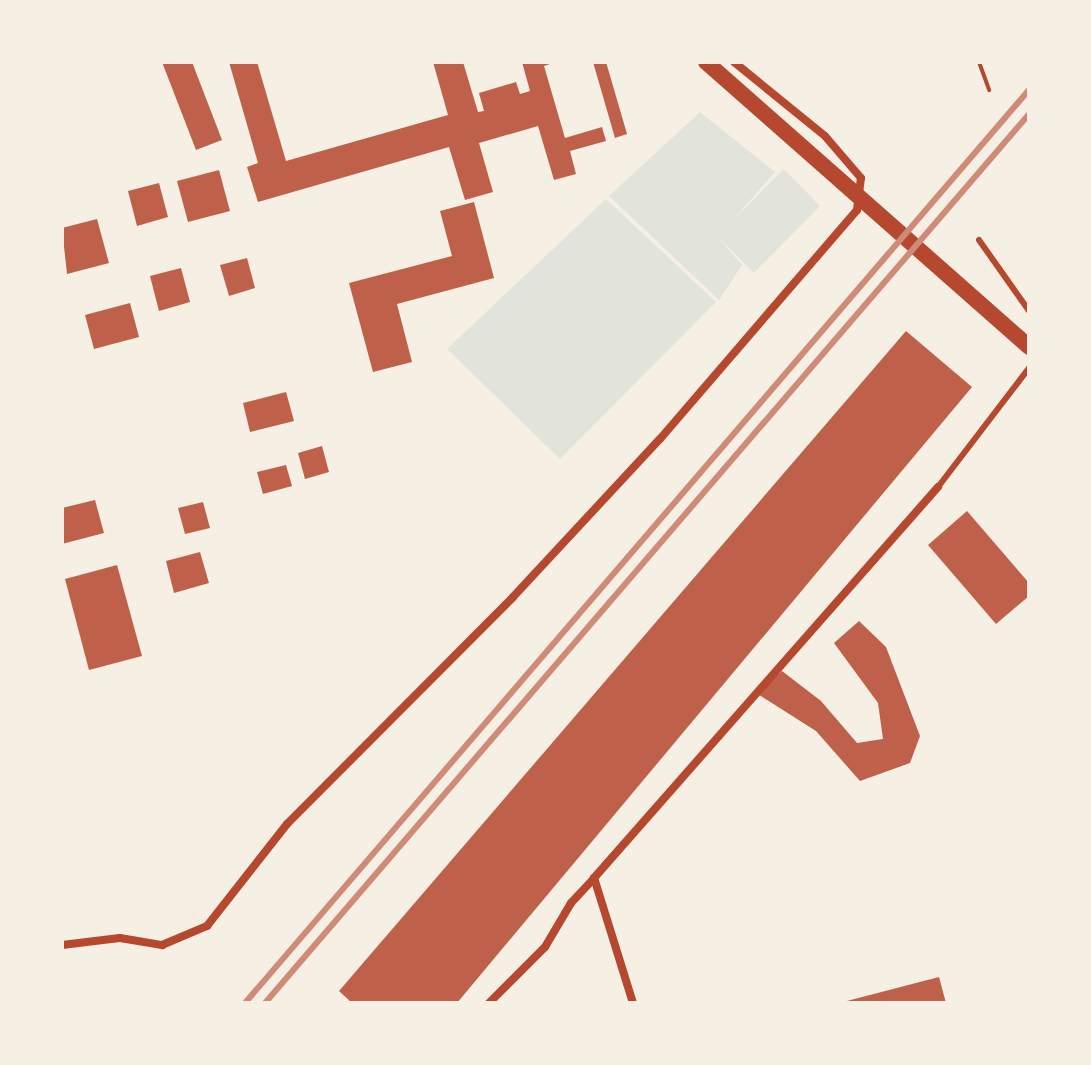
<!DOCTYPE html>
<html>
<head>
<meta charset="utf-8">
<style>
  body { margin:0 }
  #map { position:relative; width:1091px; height:1065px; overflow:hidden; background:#f6efe4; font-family:"Playfair Display",serif }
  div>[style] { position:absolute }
  .green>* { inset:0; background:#e2e4dc }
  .building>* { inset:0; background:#bf614a }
  .path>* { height:4px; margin:-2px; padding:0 2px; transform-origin:2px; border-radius:2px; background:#b5482f }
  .service>* { height:6px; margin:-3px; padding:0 3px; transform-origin:3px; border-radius:3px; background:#b5482f }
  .minor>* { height:8px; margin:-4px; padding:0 4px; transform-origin:4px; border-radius:4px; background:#b5482f }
  .secondary>* { height:16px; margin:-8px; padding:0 8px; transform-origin:8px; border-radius:8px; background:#b5482f }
  .rail>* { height:6px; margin:-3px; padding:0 3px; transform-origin:3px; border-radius:3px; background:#cf8b77 }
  span { translate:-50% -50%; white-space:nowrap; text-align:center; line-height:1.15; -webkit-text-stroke:6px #f6efe4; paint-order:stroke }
  .frame { position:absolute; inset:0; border:64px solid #f6efe4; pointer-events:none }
</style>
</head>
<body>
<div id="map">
  <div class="green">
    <i style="clip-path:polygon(700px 112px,775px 172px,733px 220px,784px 169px,820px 206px,754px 273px,718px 237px,742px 265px,719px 300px,609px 196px)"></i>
    <i style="clip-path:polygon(606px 199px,716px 302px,560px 459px,447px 349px)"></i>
  </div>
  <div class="building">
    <i style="clip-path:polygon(162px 62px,192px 62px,222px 140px,196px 150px)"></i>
    <i style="clip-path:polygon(229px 62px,257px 62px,286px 161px,448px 115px,433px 62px,463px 62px,478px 112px,484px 111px,479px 93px,516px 82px,520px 94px,530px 91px,522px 62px,556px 62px,544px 66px,565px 138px,602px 127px,606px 141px,570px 151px,576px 174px,554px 180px,538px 126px,479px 143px,493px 192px,465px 200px,449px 147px,258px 202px,247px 167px,258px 163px)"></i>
    <i style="clip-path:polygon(593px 62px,606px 62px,627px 134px,615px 138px)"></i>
    <i style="clip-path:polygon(219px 170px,230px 211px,188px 222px,177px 181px)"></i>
    <i style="clip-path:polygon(159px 183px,168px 217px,137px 226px,128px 191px)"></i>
    <i style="clip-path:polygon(474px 202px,494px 278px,397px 304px,412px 362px,373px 372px,349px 283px,452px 256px,440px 211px)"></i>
    <i style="clip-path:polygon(97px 219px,109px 263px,67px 274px,62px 228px)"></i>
    <i style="clip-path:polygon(247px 258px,255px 288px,229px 296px,220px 265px)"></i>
    <i style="clip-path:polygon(181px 268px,190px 302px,159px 311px,150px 276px)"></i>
    <i style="clip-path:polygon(130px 303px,139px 337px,94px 349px,85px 315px)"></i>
    <i style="clip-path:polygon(906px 331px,972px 387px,457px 1003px,352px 1003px,339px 991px)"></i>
    <i style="clip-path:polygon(286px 392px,294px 421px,250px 432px,243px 403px)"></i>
    <i style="clip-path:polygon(322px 446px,329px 472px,305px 479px,298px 453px)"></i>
    <i style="clip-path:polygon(286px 465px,292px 486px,263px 494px,257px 472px)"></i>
    <i style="clip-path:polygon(95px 500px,104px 533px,62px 544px,62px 508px)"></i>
    <i style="clip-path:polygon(203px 502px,210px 528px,185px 534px,178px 508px)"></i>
    <i style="clip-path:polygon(967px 511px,1029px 583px,1029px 596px,996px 624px,928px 545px)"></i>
    <i style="clip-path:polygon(200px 552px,209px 583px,174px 593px,166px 561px)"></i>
    <i style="clip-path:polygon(117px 565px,142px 656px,89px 670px,65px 579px)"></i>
    <i style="clip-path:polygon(859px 621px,886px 647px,920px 736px,910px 763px,860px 781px,816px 731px,756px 693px,782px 671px,821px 701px,857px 743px,883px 739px,878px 703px,834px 643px)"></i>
    <i style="clip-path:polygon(939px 977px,946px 1003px,843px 1003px,843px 1002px)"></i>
  </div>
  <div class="path">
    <i style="left:979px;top:62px;width:30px;rotate:70deg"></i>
  </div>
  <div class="service">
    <i style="left:979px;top:240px;width:87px;rotate:54.8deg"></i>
    <i style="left:938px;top:487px;width:150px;rotate:-52.6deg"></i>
  </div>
  <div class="minor">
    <i style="left:62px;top:945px;width:58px;rotate:-6.9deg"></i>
    <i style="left:120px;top:938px;width:43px;rotate:9.5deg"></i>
    <i style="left:162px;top:945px;width:49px;rotate:-22.9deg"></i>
    <i style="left:207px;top:926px;width:130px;rotate:-51.9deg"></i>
    <i style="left:287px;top:824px;width:320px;rotate:-45.1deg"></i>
    <i style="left:513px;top:597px;width:216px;rotate:-47.1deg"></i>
    <i style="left:660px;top:439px;width:302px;rotate:-49.3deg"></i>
    <i style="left:857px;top:210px;width:32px;rotate:-83deg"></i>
    <i style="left:861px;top:178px;width:55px;rotate:-130.6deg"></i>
    <i style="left:825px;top:136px;width:117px;rotate:-140.9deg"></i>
    <i style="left:489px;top:1003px;width:79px;rotate:-45deg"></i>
    <i style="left:545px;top:947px;width:51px;rotate:-59.4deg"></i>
    <i style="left:571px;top:903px;width:34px;rotate:-47deg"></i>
    <i style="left:633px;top:1003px;width:131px;rotate:-107.3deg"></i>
    <i style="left:594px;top:878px;width:521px;rotate:-48.66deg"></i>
  </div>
  <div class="secondary">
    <i style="left:706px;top:62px;width:431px;rotate:41.4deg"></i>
  </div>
  <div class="rail">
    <i style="left:245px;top:1003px;width:1203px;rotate:-49.35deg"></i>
    <i style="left:265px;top:1003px;width:1172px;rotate:-49.32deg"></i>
  </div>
  <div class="frame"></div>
</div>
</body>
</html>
